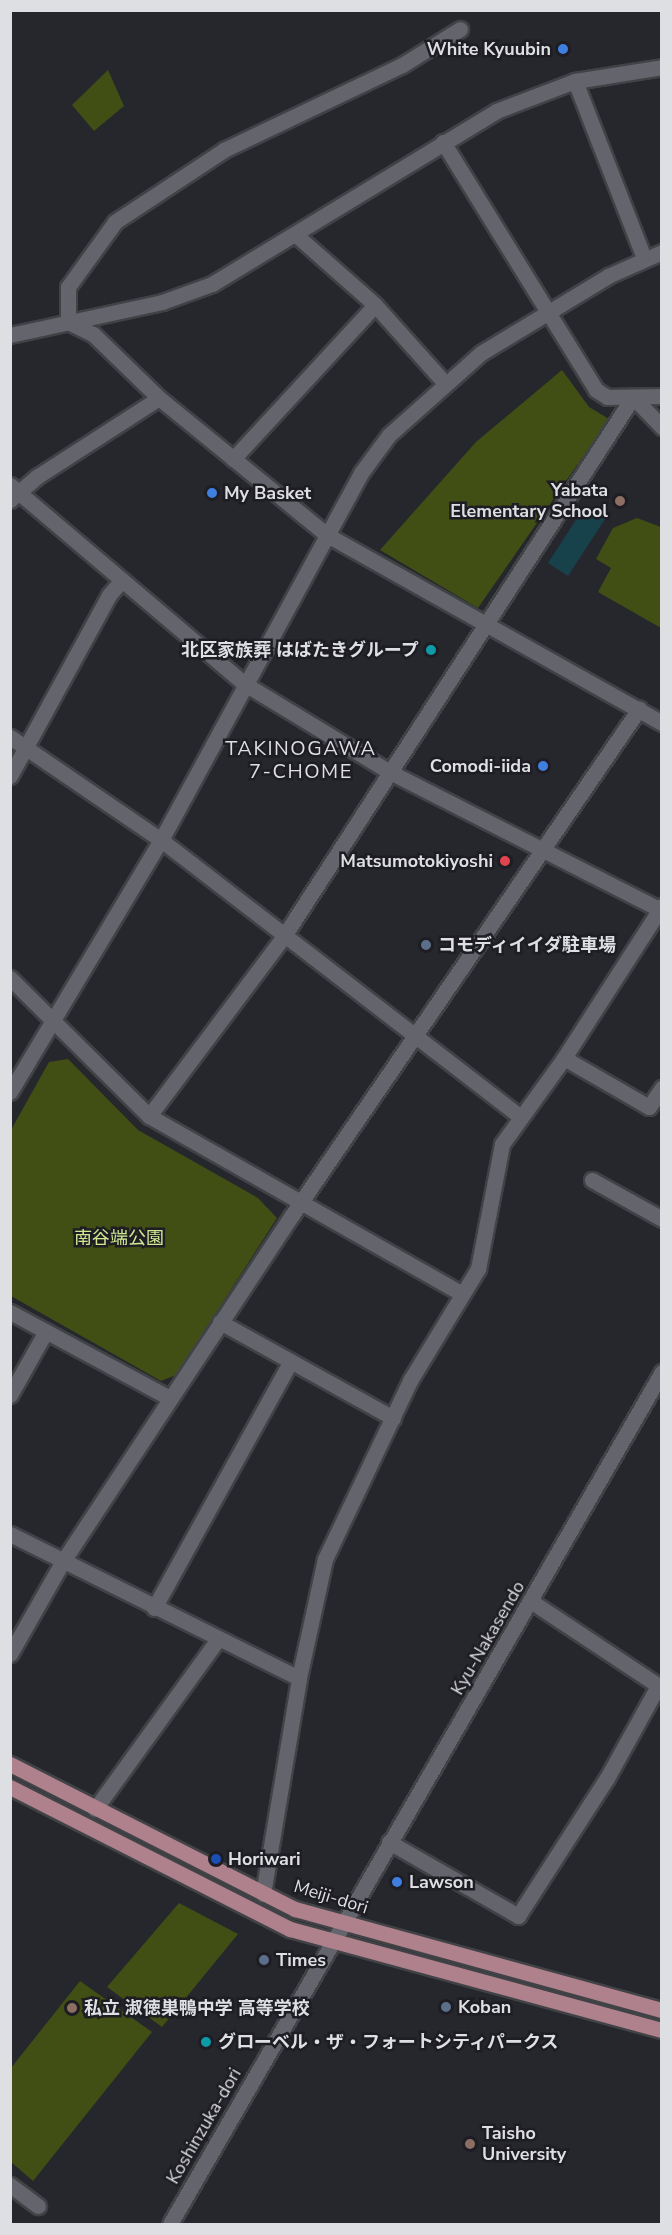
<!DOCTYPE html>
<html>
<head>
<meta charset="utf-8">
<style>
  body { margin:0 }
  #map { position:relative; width:672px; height:2235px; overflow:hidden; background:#26272d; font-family:"Nunito Sans","Noto Sans JP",sans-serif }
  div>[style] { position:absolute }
  .green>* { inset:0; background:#414e14 }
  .water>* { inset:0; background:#17424c }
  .roads { filter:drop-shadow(2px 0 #414246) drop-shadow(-2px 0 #414246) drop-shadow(0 2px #414246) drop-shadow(0 -2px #414246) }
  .street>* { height:15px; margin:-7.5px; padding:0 7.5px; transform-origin:7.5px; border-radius:7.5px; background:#64656c }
  .secondary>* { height:15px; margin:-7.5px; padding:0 7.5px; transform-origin:7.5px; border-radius:7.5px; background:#64656c }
  .primary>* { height:15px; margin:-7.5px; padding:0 7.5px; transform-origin:7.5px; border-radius:7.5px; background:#af818c }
  .dots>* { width:16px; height:16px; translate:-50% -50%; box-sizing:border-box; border:3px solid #1d1d23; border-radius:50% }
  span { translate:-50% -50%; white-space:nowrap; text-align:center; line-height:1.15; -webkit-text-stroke:5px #1d1d23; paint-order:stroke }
  .poi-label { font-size:18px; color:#dedfe3; font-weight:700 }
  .right { translate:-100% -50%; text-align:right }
  .left { translate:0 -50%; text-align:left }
  .park-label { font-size:18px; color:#d1e891 }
  .street-label { font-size:18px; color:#dedfe3 }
  .neighbourhood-label { font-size:20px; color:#dedfe3; letter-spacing:1.5px }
  .frame { position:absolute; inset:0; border:12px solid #dedfe3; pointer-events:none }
</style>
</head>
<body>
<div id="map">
  <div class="green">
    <i style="clip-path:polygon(108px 70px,124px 106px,94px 131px,72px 105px)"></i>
    <i style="clip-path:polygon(562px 370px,589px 407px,609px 419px,478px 608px,380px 550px,476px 442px)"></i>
    <i style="clip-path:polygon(637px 518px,661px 527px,661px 628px,598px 592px,611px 568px,596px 559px,613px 528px)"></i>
    <i style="clip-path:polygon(68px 1059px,138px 1130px,258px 1198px,277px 1218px,176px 1375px,161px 1381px,11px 1296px,11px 1130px,49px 1062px)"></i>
    <i style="clip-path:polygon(179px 1903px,238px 1934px,162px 2027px,107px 1987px)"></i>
    <i style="clip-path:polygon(80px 1981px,152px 2032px,33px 2181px,11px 2162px,11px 2068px)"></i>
  </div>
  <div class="water">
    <i style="clip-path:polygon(585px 506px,605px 519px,568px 576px,548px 563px)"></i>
  </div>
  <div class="roads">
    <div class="street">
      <i style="left:460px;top:29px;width:68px;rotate:148.2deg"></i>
      <i style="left:402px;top:65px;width:197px;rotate:154.5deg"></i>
      <i style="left:224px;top:150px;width:131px;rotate:146.6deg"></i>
      <i style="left:115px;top:222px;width:80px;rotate:125.9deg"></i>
      <i style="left:68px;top:287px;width:35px;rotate:90deg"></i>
      <i style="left:68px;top:322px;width:28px;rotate:26deg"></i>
      <i style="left:93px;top:334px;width:92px;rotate:44.1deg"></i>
      <i style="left:159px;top:398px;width:217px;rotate:39.2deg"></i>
      <i style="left:327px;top:535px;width:384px;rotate:29.3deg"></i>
      <i style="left:575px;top:81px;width:190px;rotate:68.7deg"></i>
      <i style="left:443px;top:142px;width:291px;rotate:58.3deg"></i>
      <i style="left:596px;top:390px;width:13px;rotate:32deg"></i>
      <i style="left:607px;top:397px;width:55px;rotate:-1deg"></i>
      <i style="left:296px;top:235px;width:106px;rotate:41.5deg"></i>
      <i style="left:375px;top:305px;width:102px;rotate:48.2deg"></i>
      <i style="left:633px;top:397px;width:42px;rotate:46deg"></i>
      <i style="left:233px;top:459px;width:209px;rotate:-47.3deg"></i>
      <i style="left:10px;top:485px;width:308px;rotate:40.3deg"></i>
      <i style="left:245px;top:684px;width:167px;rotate:31.3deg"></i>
      <i style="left:388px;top:771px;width:304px;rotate:27deg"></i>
      <i style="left:10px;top:500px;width:37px;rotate:-41deg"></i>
      <i style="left:38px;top:476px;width:144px;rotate:-32.8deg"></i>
      <i style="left:10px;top:737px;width:183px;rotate:34.3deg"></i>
      <i style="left:161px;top:840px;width:452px;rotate:37.6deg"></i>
      <i style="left:10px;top:776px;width:206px;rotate:-61.3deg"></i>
      <i style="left:109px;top:595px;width:20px;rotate:-49deg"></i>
      <i style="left:10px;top:978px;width:196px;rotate:44.8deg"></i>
      <i style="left:149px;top:1116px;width:360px;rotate:29.6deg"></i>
      <i style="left:564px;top:1058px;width:98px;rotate:30deg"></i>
      <i style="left:649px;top:1107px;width:23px;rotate:-56deg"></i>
      <i style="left:149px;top:1116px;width:225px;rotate:-53.1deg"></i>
      <i style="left:284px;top:936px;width:642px;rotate:-57.08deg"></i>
      <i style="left:592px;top:1180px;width:80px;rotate:29.1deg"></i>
      <i style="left:10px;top:1312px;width:182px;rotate:28.3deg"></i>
      <i style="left:220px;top:1322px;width:198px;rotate:29deg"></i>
      <i style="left:10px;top:1395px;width:73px;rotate:-60.6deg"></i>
      <i style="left:10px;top:1534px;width:323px;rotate:26.5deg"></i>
      <i style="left:532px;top:1602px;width:156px;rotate:33.5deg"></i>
      <i style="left:154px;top:1608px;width:282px;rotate:-61deg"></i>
      <i style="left:10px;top:1654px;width:107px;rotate:-60.3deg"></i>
      <i style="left:63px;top:1561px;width:415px;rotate:-56.5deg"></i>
      <i style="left:292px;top:1215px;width:614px;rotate:-55.56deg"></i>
      <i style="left:95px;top:1809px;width:210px;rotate:-54.1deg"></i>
      <i style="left:389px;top:1842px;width:149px;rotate:29.8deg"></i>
      <i style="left:518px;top:1916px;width:164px;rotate:-57.2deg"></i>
      <i style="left:607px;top:1778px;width:105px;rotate:-61deg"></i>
      <i style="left:263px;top:1894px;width:219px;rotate:-80.5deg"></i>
      <i style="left:299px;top:1678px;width:122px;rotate:-77.7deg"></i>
      <i style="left:325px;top:1559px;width:199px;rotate:-64.5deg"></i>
      <i style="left:411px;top:1379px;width:129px;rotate:-58.7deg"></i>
      <i style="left:478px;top:1269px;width:127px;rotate:-79.1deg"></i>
      <i style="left:502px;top:1144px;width:106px;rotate:-54.2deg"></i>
      <i style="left:564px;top:1058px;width:181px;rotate:-57.2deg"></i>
      <i style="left:10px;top:2185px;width:35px;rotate:37deg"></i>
    </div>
    <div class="secondary">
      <i style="left:10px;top:335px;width:156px;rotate:-12.2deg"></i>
      <i style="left:162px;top:302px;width:53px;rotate:-19.8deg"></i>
      <i style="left:212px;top:284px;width:333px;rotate:-31.3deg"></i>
      <i style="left:496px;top:111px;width:85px;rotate:-20.8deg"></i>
      <i style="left:575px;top:81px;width:88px;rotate:-9.1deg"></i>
      <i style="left:10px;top:1092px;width:294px;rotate:-59.1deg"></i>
      <i style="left:161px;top:840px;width:418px;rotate:-61.4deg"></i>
      <i style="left:361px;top:473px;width:47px;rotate:-53.6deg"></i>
      <i style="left:389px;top:435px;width:123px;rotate:-41.7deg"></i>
      <i style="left:481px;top:353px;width:149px;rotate:-31.2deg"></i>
      <i style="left:608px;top:276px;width:59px;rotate:-24deg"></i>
      <i style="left:170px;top:2224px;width:984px;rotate:-60deg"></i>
    </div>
    <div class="primary">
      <i style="left:10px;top:1764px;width:320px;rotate:27deg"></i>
      <i style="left:295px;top:1909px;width:381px;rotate:15.4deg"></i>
      <i style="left:10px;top:1787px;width:314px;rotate:26.9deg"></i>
      <i style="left:290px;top:1929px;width:385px;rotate:15.2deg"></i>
    </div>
  </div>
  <div class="dots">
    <i style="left:563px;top:49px;background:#3f7fe0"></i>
    <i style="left:212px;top:493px;background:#3f7fe0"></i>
    <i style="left:620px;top:501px;background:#8d6e63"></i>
    <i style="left:431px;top:650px;background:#0f9aa8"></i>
    <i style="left:543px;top:766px;background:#3f7fe0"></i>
    <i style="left:505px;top:861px;background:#e0444e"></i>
    <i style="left:426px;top:945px;background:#5c6f8a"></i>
    <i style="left:216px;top:1859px;background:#1a4fb4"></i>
    <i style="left:397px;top:1882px;background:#3f7fe0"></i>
    <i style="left:264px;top:1960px;background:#5c6f8a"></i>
    <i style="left:446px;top:2007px;background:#5c6f8a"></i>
    <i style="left:72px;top:2008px;background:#8d6e63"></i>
    <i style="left:206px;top:2042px;background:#0f9aa8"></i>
    <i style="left:470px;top:2144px;background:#8d6e63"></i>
  </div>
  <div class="poi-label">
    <span class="right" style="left:551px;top:49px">White Kyuubin</span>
    <span class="right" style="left:608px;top:501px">Yabata<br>Elementary School</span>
    <span class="left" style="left:224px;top:493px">My Basket</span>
    <span class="right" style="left:419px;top:650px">北区家族葬 はばたきグループ</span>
    <span class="right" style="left:531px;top:766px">Comodi-iida</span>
    <span class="right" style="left:493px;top:861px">Matsumotokiyoshi</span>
    <span class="left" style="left:438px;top:945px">コモディイイダ駐車場</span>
    <span class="left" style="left:228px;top:1859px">Horiwari</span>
    <span class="left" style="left:409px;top:1882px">Lawson</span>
    <span class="left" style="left:276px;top:1960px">Times</span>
    <span class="left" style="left:458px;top:2007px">Koban</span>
    <span class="left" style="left:84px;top:2008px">私立 淑徳巣鴨中学 高等学校</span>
    <span class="left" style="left:218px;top:2042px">グローベル・ザ・フォートシティパークス</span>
    <span class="left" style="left:482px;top:2144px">Taisho<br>University</span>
  </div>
  <div class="park-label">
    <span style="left:119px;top:1238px">南谷端公園</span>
  </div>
  <div class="street-label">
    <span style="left:488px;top:1638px;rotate:-60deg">Kyu-Nakasendo</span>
    <span style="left:331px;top:1897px;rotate:17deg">Meiji-dori</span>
    <span style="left:204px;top:2126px;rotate:-60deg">Koshinzuka-dori</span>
  </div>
  <div class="neighbourhood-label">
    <span style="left:301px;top:760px">TAKINOGAWA<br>7-CHOME</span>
  </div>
  <div class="frame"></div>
</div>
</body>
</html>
